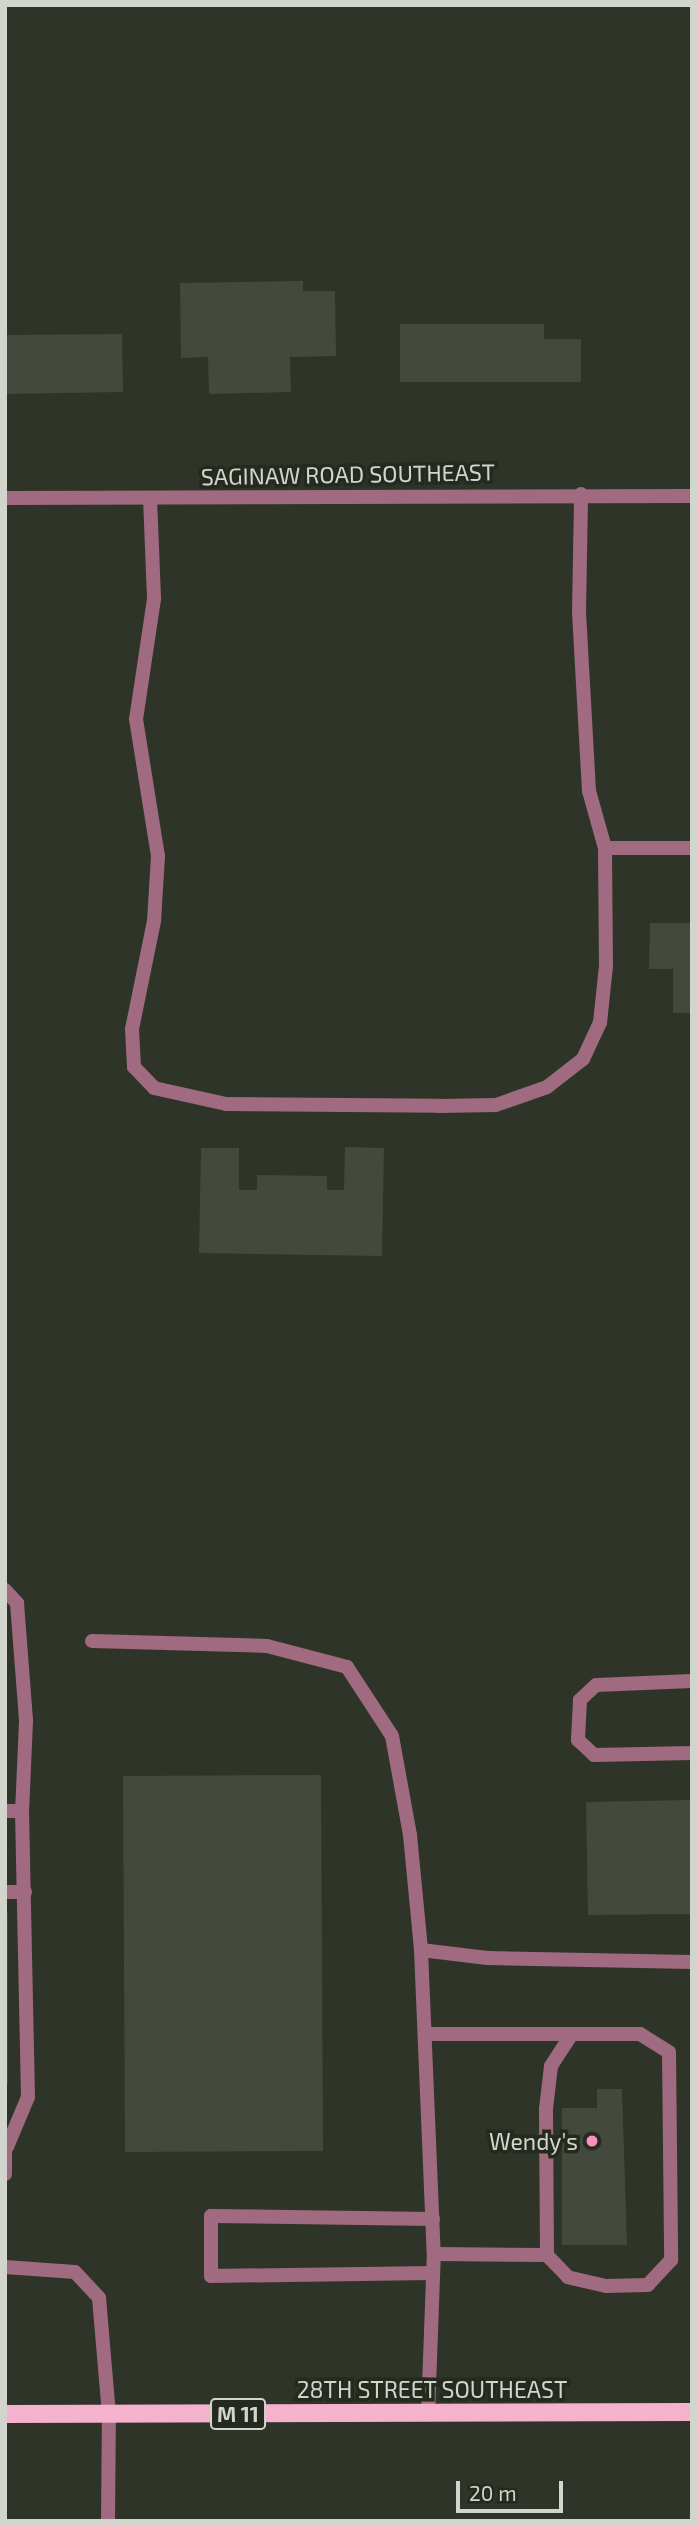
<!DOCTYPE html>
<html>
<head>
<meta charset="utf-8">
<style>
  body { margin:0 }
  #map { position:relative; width:697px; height:2526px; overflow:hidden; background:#2f3428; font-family:"Exo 2",sans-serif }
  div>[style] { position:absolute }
  .building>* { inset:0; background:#44493d }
  .lane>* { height:14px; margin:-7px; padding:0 7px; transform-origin:7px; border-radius:7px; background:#a06a81 }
  .street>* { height:14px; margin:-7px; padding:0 7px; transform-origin:7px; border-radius:7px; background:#a06a81 }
  .primary>* { height:18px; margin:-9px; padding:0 9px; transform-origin:9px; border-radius:9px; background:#f4b2cd }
  .dots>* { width:19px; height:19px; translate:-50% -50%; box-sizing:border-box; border:4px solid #252a1e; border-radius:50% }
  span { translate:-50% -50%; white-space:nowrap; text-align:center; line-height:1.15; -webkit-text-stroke:7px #252a1e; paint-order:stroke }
  .shield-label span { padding:2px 5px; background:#252a1e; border:2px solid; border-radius:5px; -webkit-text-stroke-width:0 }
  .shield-label { font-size:21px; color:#d2d5ce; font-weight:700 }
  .street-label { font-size:23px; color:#d2d5ce }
  .poi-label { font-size:23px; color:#d2d5ce }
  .right { translate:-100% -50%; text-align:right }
  .frame { position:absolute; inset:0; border:7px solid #d2d5ce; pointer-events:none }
  .scale { position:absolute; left:456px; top:2481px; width:107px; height:32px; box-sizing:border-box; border:4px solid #d2d5ce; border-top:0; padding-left:9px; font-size:21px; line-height:24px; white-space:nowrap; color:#d2d5ce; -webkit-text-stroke:5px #252a1e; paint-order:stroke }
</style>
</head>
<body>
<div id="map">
  <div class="building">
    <i style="clip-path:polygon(303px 281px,303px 291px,335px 291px,336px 356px,290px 357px,291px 392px,209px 394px,208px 357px,181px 358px,180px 283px)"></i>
    <i style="clip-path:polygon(400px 324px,544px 324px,544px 339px,581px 339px,581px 382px,400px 382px)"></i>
    <i style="clip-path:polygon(122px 334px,123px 392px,5px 394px,5px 335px)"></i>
    <i style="clip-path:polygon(650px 923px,691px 923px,692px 1013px,673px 1013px,673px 969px,649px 969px)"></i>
    <i style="clip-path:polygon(345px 1147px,384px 1148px,382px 1256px,199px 1253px,201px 1148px,239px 1148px,239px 1190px,257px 1190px,257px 1175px,327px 1176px,327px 1190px,344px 1190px)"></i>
    <i style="clip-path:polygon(321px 1775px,323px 2151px,125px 2152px,123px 1776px)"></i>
    <i style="clip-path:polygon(692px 1800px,692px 1914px,588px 1915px,586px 1802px)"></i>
    <i style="clip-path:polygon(5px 1913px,8px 1913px,8px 2084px,5px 2084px)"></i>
    <i style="clip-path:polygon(597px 2089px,622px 2089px,627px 2245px,562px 2245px,562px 2108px,597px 2108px)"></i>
  </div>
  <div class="lane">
    <i style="left:5px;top:1590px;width:18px;rotate:47deg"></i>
    <i style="left:17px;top:1603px;width:118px;rotate:85.6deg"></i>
    <i style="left:26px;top:1721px;width:90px;rotate:92.5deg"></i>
    <i style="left:22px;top:1811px;width:286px;rotate:88.8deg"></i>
    <i style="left:28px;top:2097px;width:54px;rotate:112.8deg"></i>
    <i style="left:92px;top:1641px;width:175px;rotate:1.6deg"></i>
    <i style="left:267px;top:1646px;width:83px;rotate:14.7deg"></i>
    <i style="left:347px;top:1667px;width:82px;rotate:56.9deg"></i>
    <i style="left:392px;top:1736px;width:101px;rotate:79.7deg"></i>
    <i style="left:410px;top:1835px;width:116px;rotate:84.5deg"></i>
    <i style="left:421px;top:1950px;width:67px;rotate:6.8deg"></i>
    <i style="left:488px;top:1958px;width:204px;rotate:1.1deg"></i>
    <i style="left:692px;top:1681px;width:96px;rotate:177.6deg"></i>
    <i style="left:596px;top:1685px;width:22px;rotate:137deg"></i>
    <i style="left:580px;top:1700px;width:40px;rotate:92.9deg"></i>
    <i style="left:578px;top:1740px;width:22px;rotate:43deg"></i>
    <i style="left:594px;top:1755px;width:98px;rotate:-1.2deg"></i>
    <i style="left:5px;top:1811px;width:17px"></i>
    <i style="left:5px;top:1892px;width:20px"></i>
    <i style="left:421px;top:1950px;width:304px;rotate:87.6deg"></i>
    <i style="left:428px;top:2034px;width:212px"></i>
    <i style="left:640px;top:2034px;width:34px;rotate:32deg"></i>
    <i style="left:669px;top:2052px;width:208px;rotate:89.4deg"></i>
    <i style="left:671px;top:2260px;width:34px;rotate:133deg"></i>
    <i style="left:648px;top:2285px;width:42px;rotate:178.6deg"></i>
    <i style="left:606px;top:2286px;width:39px;rotate:-167deg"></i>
    <i style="left:568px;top:2277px;width:30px;rotate:-134deg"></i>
    <i style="left:547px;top:2255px;width:146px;rotate:-90.4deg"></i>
    <i style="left:546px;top:2109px;width:43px;rotate:-83.4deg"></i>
    <i style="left:551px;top:2066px;width:38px;rotate:-57deg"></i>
    <i style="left:5px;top:2147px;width:27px;rotate:90deg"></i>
    <i style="left:433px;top:2219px;width:222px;rotate:-179.2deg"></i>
    <i style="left:211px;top:2216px;width:60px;rotate:90deg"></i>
    <i style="left:211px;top:2276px;width:222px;rotate:-0.8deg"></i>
    <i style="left:428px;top:2414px;width:160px;rotate:-87.9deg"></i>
    <i style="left:434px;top:2254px;width:113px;rotate:0.5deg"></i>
    <i style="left:108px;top:2521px;width:107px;rotate:-89.5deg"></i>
  </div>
  <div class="street">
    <i style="left:5px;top:498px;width:687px;rotate:-0.17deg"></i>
    <i style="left:150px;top:498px;width:101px;rotate:87.7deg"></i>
    <i style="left:154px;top:599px;width:121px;rotate:98.5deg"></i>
    <i style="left:136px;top:719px;width:139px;rotate:80.9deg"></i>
    <i style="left:158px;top:856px;width:65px;rotate:93.5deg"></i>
    <i style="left:154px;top:921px;width:110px;rotate:101.5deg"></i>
    <i style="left:132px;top:1029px;width:38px;rotate:87deg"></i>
    <i style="left:134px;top:1067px;width:29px;rotate:46deg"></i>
    <i style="left:154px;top:1088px;width:74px;rotate:12.5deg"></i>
    <i style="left:226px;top:1104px;width:213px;rotate:0.5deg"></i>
    <i style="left:439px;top:1106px;width:57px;rotate:-1deg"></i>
    <i style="left:496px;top:1105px;width:54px;rotate:-19.4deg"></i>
    <i style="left:547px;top:1087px;width:46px;rotate:-37.9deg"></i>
    <i style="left:583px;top:1059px;width:40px;rotate:-65deg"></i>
    <i style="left:600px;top:1023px;width:57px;rotate:-84deg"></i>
    <i style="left:606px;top:966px;width:118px;rotate:-90.5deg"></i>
    <i style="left:605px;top:848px;width:59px;rotate:-105.7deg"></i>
    <i style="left:589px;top:791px;width:178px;rotate:-93.2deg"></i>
    <i style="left:579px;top:613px;width:119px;rotate:-89deg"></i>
    <i style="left:605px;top:848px;width:87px"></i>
    <i style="left:5px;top:2267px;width:70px;rotate:4.1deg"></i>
    <i style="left:75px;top:2272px;width:35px;rotate:47deg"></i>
    <i style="left:99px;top:2298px;width:116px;rotate:85.1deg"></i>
  </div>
  <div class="primary">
    <i style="left:5px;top:2414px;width:687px;rotate:-0.17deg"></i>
  </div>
  <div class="dots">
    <i style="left:592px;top:2141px;background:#fd8ec0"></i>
  </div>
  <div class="shield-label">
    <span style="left:238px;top:2414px">M 11</span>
  </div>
  <div class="street-label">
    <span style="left:348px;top:474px;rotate:-1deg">SAGINAW ROAD SOUTHEAST</span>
    <span style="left:432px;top:2389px">28TH STREET SOUTHEAST</span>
  </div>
  <div class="poi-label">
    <span class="right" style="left:578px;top:2141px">Wendy's</span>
  </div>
  <div class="frame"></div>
  <div class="scale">20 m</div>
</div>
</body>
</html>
